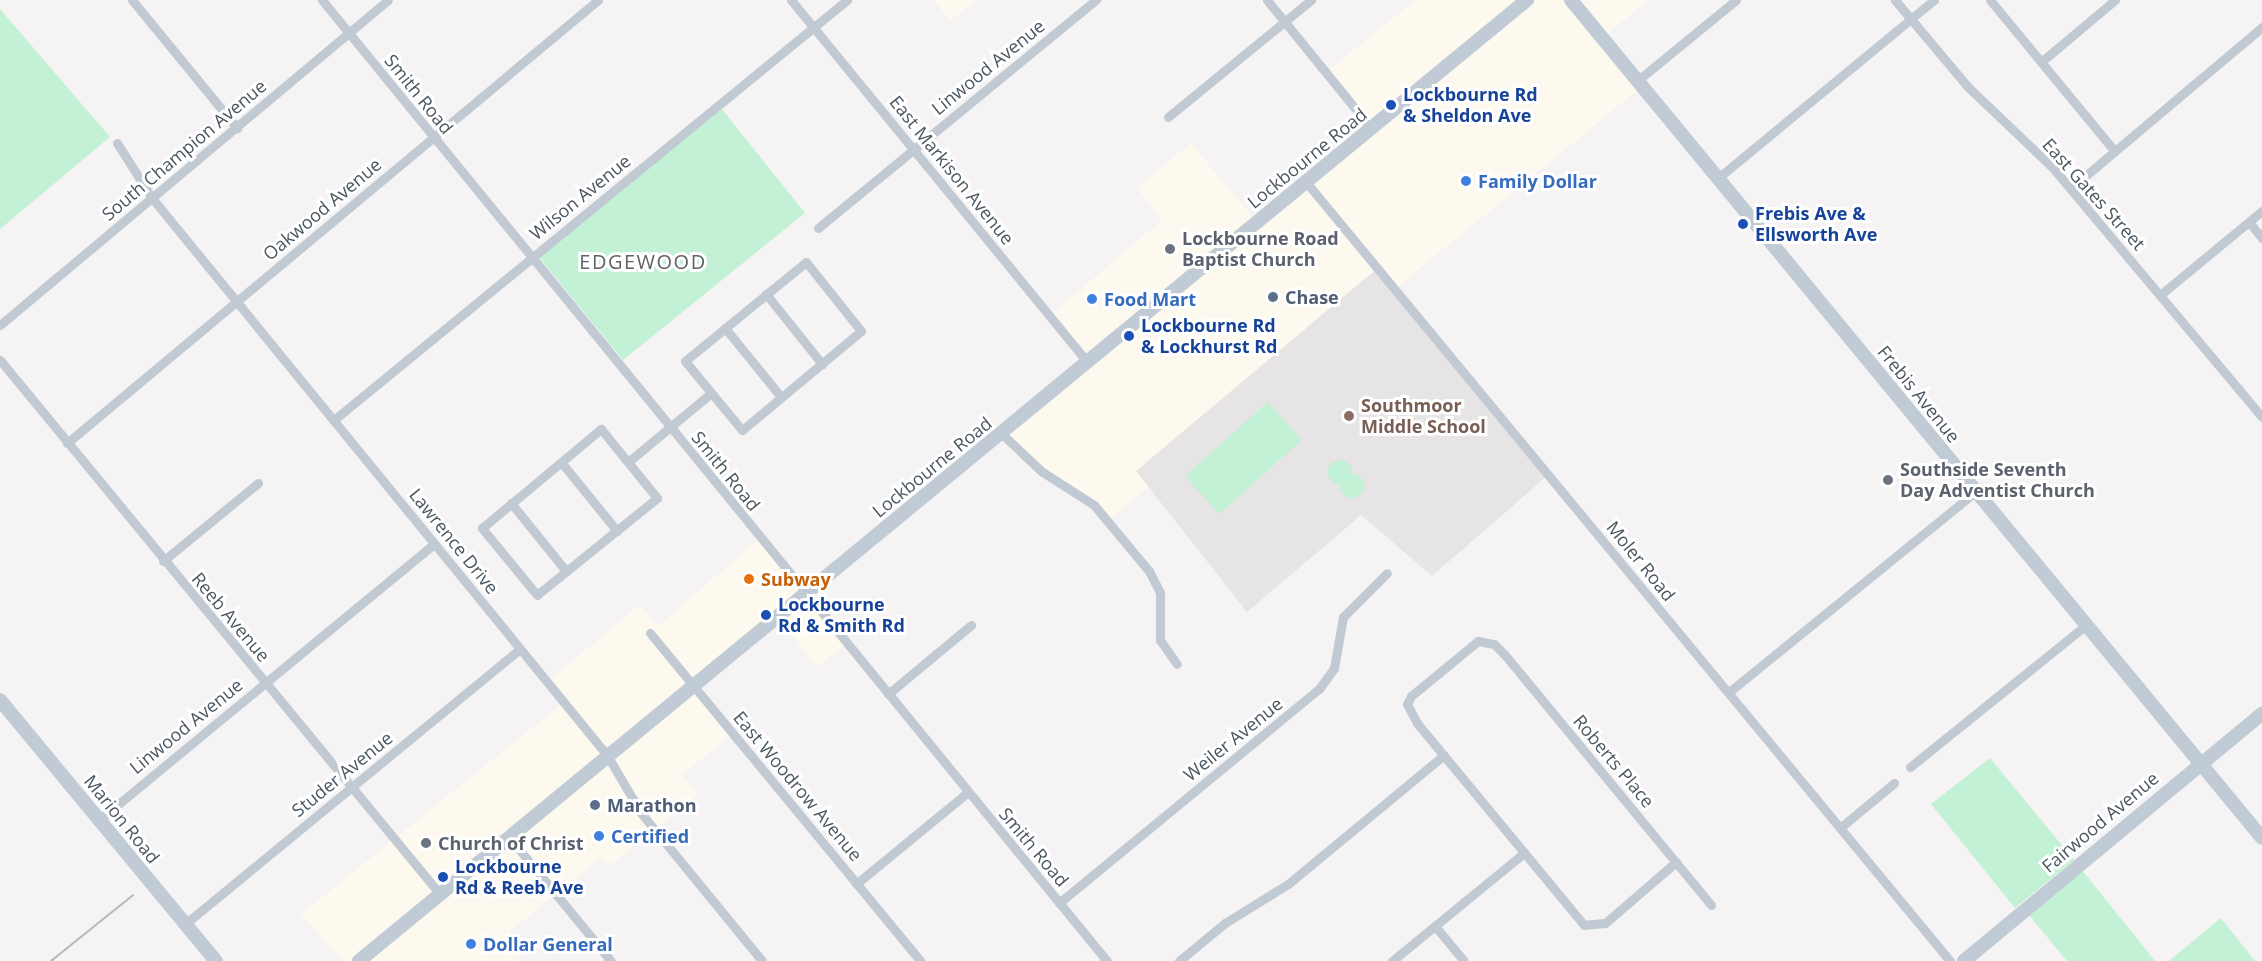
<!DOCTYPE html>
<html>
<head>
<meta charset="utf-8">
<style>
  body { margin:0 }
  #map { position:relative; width:2262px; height:961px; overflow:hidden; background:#f5f3f3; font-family:"Open Sans",sans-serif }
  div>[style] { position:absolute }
  .commercial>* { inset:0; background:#fdf9ef }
  .education>* { inset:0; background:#e6e4e5 }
  .green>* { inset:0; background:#c3f1d5 }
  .round { border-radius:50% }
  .street>* { height:9px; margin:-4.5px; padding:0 4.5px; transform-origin:4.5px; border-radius:4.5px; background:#c1cad2 }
  .secondary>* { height:14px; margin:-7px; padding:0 7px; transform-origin:7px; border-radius:7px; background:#c1cbd6 }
  .rail>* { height:2px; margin:-1px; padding:0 1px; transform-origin:1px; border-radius:1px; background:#b5b8bd }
  .dots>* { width:16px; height:16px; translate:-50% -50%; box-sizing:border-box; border:3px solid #fff; border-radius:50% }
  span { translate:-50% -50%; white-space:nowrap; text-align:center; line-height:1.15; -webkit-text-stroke:6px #fff; paint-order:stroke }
  .street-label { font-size:18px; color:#4a5661 }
  .transit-label { font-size:18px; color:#164399; font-weight:700 }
  .left { translate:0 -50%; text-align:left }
  .shop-label { font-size:18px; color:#366cbe; font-weight:700 }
  .worship-label { font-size:18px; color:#5b616d; font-weight:700 }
  .service-label { font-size:18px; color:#4e5e75; font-weight:700 }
  .education-label { font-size:18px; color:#785e54; font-weight:700 }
  .food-label { font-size:18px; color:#c56008; font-weight:700 }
  .neighbourhood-label { font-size:20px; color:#5f6368; letter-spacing:1.5px }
</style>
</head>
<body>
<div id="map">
  <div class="commercial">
    <i style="clip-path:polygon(934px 0,976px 0,950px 21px)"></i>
    <i style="clip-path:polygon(1415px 0,1648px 0,1605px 36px,1645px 84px,1392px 291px,1137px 471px,1149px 487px,1108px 520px,1024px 457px,1001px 431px,1085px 362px,1049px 316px,1162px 220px,1137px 188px,1191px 143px,1256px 222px,1372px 129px,1327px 72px)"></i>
    <i style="clip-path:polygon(760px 538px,845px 644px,817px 667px,778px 616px,694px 684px,734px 733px,682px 775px,699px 794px,610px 865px,602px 857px,510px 931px,527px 952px,515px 961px,343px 961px,301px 914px,562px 704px,546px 683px,640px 605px,658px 626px)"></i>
  </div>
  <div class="education">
    <i style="clip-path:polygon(1374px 271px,1547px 476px,1432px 576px,1361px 515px,1247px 612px,1136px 471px)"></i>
  </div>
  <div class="green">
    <i style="clip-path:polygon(0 9px,110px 137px,0 229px)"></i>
    <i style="clip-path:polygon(721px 108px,805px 213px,623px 360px,538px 256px)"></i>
    <i style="clip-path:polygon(1268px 402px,1302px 440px,1219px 514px,1185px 476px)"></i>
    <i class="round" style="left:1328px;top:460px;width:24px;height:24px"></i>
    <i class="round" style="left:1340px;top:474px;width:24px;height:24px"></i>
    <i style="clip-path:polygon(1990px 758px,2074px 860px,2015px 908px,1931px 804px)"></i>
    <i style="clip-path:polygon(2081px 869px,2155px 961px,2067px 961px,2028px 914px)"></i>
    <i style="clip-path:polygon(2221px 918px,2255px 961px,2169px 961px)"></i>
  </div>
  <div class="street">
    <i style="left:132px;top:0;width:166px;rotate:50.6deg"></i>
    <i style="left:322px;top:0;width:1241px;rotate:50.76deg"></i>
    <i style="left:791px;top:0;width:468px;rotate:50.7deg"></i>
    <i style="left:1267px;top:0;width:165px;rotate:50.9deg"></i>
    <i style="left:1895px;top:0;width:114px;rotate:50deg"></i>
    <i style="left:1968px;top:87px;width:117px;rotate:43.6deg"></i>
    <i style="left:2053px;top:168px;width:325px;rotate:50deg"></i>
    <i style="left:1990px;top:0;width:193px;rotate:50.5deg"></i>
    <i style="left:2041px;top:62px;width:97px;rotate:-40deg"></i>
    <i style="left:1637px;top:81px;width:128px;rotate:-39.3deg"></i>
    <i style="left:1168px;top:117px;width:185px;rotate:-39.3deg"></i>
    <i style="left:117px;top:143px;width:65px;rotate:57.5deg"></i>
    <i style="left:152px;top:198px;width:719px;rotate:50.76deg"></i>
    <i style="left:607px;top:755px;width:67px;rotate:59.6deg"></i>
    <i style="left:641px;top:813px;width:191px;rotate:50.7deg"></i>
    <i style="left:1718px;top:178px;width:280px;rotate:-39.5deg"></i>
    <i style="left:1306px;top:182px;width:1011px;rotate:50.42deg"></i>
    <i style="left:2071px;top:188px;width:250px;rotate:-40.1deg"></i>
    <i style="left:2249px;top:222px;width:21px;rotate:51deg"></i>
    <i style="left:818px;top:228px;width:360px;rotate:-39.4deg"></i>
    <i style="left:806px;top:262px;width:88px;rotate:51.4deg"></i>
    <i style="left:861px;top:331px;width:155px;rotate:140.2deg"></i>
    <i style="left:742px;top:430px;width:89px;rotate:-129.6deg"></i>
    <i style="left:685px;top:361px;width:156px;rotate:-39.3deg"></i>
    <i style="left:766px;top:294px;width:90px;rotate:51.3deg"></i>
    <i style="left:2160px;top:295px;width:132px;rotate:-39.5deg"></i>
    <i style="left:0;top:325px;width:506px;rotate:-39.95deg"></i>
    <i style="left:725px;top:328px;width:89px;rotate:50.9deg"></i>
    <i style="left:0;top:360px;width:691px;rotate:50.52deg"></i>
    <i style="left:335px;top:419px;width:662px;rotate:-39.3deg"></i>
    <i style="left:601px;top:429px;width:89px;rotate:50.9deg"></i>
    <i style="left:657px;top:498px;width:154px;rotate:141.1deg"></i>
    <i style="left:537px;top:595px;width:87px;rotate:-129.4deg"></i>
    <i style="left:482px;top:528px;width:155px;rotate:-39.8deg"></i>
    <i style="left:1001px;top:433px;width:55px;rotate:43.5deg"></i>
    <i style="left:1041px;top:471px;width:63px;rotate:32.7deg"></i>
    <i style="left:1094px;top:505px;width:86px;rotate:50.2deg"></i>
    <i style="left:1149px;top:571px;width:25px;rotate:63deg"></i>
    <i style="left:1160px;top:593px;width:47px;rotate:90deg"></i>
    <i style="left:1160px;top:640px;width:29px;rotate:55deg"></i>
    <i style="left:67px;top:443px;width:692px;rotate:-39.84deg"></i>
    <i style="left:561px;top:462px;width:89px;rotate:50.9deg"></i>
    <i style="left:628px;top:462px;width:108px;rotate:-39.7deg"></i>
    <i style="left:511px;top:503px;width:87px;rotate:51deg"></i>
    <i style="left:163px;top:561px;width:123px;rotate:-39.4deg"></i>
    <i style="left:650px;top:633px;width:425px;rotate:50.5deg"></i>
    <i style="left:1729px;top:692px;width:318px;rotate:-39.1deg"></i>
    <i style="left:888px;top:694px;width:108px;rotate:-39.7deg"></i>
    <i style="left:1910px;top:767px;width:226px;rotate:-38.9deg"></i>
    <i style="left:99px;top:820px;width:434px;rotate:-39.5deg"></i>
    <i style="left:1841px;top:827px;width:69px;rotate:-39.7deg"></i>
    <i style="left:509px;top:837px;width:161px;rotate:50.6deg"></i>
    <i style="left:1676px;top:862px;width:94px;rotate:139.3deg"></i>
    <i style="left:1605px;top:923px;width:21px;rotate:175deg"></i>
    <i style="left:1584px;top:925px;width:262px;rotate:-129.6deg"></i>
    <i style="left:1417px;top:723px;width:21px;rotate:-118deg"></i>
    <i style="left:1407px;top:704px;width:9px;rotate:-63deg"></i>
    <i style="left:1411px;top:696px;width:87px;rotate:-39.4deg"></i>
    <i style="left:1478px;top:641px;width:16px;rotate:11deg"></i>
    <i style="left:1494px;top:644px;width:16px;rotate:45deg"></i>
    <i style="left:1505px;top:655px;width:324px;rotate:50.5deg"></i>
    <i style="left:856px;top:884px;width:145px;rotate:-39.4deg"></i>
    <i style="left:1059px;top:903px;width:337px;rotate:-39.5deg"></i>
    <i style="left:1319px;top:689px;width:26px;rotate:-54deg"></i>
    <i style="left:1334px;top:668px;width:52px;rotate:-80deg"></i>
    <i style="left:1343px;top:617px;width:62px;rotate:-45deg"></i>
    <i style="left:185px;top:924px;width:433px;rotate:-39.4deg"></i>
    <i style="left:1435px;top:926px;width:45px;rotate:50.4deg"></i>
    <i style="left:1179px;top:961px;width:60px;rotate:-39.6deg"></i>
    <i style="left:1225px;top:923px;width:74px;rotate:-31.8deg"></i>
    <i style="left:1288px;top:884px;width:202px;rotate:-39.6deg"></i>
    <i style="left:1392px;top:961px;width:171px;rotate:-39.3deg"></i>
  </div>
  <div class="secondary">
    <i style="left:1571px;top:0;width:1086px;rotate:50.49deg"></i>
    <i style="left:0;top:700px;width:339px;rotate:50.4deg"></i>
    <i style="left:359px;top:961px;width:1513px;rotate:-39.45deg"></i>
    <i style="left:1964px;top:961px;width:387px;rotate:-39.7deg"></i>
  </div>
  <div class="rail">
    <i style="left:51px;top:961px;width:105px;rotate:-38.8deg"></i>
  </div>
  <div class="dots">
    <i style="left:1391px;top:105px;background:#1a4fb4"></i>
    <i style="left:1466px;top:181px;background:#3f7fe0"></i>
    <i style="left:1743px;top:224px;background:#1a4fb4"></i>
    <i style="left:1170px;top:249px;background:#6b7280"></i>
    <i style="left:1273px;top:297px;background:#5c6f8a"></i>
    <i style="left:1092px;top:299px;background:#3f7fe0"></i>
    <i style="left:1129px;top:336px;background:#1a4fb4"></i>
    <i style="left:1349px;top:416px;background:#8d6e63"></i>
    <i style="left:1888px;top:480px;background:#6b7280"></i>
    <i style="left:749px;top:579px;background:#e8710a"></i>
    <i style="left:766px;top:615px;background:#1a4fb4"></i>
    <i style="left:595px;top:805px;background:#5c6f8a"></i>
    <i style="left:599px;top:836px;background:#3f7fe0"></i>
    <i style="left:426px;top:843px;background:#6b7280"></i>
    <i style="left:443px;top:877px;background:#1a4fb4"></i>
    <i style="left:471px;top:944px;background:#3f7fe0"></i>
  </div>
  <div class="street-label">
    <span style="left:988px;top:67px;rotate:-39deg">Linwood Avenue</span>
    <span style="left:419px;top:94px;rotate:51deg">Smith Road</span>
    <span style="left:184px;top:150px;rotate:-40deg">South Champion Avenue</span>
    <span style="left:1307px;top:158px;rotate:-39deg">Lockbourne Road</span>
    <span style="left:952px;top:170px;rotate:51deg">East Markison Avenue</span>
    <span style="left:2094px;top:194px;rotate:48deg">East Gates Street</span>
    <span style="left:580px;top:197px;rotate:-39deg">Wilson Avenue</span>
    <span style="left:322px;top:209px;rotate:-40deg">Oakwood Avenue</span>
    <span style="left:1919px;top:394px;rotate:51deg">Frebis Avenue</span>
    <span style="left:932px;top:467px;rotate:-39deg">Lockbourne Road</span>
    <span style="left:726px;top:471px;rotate:51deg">Smith Road</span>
    <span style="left:454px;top:541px;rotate:51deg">Lawrence Drive</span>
    <span style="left:1641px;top:561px;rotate:51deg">Moler Road</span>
    <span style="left:231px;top:617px;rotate:50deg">Reeb Avenue</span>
    <span style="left:186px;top:726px;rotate:-39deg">Linwood Avenue</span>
    <span style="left:1233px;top:739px;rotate:-39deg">Weiler Avenue</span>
    <span style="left:1614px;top:761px;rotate:50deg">Roberts Place</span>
    <span style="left:342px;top:774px;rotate:-39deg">Studer Avenue</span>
    <span style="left:798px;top:786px;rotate:50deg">East Woodrow Avenue</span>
    <span style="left:122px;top:819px;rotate:51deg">Marion Road</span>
    <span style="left:2100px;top:822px;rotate:-40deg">Fairwood Avenue</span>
    <span style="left:1034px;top:847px;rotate:50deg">Smith Road</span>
  </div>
  <div class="transit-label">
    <span class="left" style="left:1403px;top:105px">Lockbourne Rd<br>&amp; Sheldon Ave</span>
    <span class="left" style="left:1755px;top:224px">Frebis Ave &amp;<br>Ellsworth Ave</span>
    <span class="left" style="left:1141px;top:336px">Lockbourne Rd<br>&amp; Lockhurst Rd</span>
    <span class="left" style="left:778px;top:615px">Lockbourne<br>Rd &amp; Smith Rd</span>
    <span class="left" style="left:455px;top:877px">Lockbourne<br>Rd &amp; Reeb Ave</span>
  </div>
  <div class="shop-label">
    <span class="left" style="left:1478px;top:181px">Family Dollar</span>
    <span class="left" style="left:1104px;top:299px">Food Mart</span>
    <span class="left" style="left:611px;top:836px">Certified</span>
    <span class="left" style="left:483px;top:944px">Dollar General</span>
  </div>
  <div class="worship-label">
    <span class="left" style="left:1182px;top:249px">Lockbourne Road<br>Baptist Church</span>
    <span class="left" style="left:1900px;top:480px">Southside Seventh<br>Day Adventist Church</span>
    <span class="left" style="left:438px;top:843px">Church of Christ</span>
  </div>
  <div class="service-label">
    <span class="left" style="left:1285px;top:297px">Chase</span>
    <span class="left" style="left:607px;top:805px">Marathon</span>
  </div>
  <div class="education-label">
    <span class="left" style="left:1361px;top:416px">Southmoor<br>Middle School</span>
  </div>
  <div class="food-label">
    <span class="left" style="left:761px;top:579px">Subway</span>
  </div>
  <div class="neighbourhood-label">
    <span style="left:643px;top:261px">EDGEWOOD</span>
  </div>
</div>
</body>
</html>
